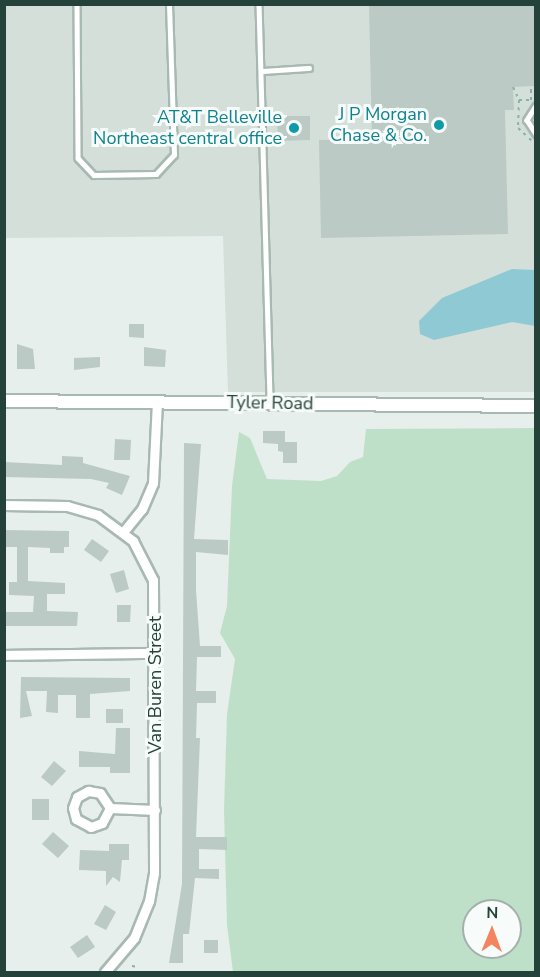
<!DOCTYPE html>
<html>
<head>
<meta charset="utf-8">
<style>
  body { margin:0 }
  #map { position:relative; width:540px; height:977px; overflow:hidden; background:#e6efeb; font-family:"Nunito Sans",sans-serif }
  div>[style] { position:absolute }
  .built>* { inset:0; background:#d4dfda }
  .green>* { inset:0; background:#bfe0c8 }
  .water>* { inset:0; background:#8ec9d4 }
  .building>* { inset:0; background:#bbcac4 }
  .path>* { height:2px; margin-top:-1px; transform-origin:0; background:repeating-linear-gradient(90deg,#86b3a5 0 3px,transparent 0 7.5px) }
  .roads { filter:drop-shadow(2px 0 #a8b8b2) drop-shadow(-2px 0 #a8b8b2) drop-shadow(0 2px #a8b8b2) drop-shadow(0 -2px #a8b8b2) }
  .service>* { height:4.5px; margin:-2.25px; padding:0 2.25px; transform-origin:2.25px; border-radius:2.25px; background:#fff }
  .minor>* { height:9px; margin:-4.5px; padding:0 4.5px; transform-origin:4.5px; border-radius:4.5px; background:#fff }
  .tertiary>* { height:12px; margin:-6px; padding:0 6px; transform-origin:6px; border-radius:6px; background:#fff }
  .dots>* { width:16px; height:16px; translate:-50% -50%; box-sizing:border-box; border:3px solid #f7fbf9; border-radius:50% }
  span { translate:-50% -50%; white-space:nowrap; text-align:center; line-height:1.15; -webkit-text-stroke:6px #f7fbf9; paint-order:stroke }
  .culture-label { font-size:18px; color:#0d838f }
  .right { translate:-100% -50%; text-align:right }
  .street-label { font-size:18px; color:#24423a }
  .frame { position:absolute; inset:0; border:6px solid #24423a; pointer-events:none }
  .north { position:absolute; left:462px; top:899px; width:60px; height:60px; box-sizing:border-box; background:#f7fbf9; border:2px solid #a3b1ad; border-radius:50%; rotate:1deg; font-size:16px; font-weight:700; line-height:24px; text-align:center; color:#24423a }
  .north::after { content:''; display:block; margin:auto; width:21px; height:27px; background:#f4845f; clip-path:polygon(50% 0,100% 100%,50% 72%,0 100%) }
</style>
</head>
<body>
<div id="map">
  <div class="built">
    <i style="clip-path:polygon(4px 5px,535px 5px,535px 392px,228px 392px,223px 236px,5px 238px)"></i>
  </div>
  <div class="green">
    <i style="clip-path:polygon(evenodd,535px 428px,535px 972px,233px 972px,227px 925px,224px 810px,227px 714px,235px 659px,220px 633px,227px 606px,232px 486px,239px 432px,250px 438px,267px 479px,321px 481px,337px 476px,350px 462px,363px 457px,366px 429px,535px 428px,474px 911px,510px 911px,510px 947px,474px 947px,474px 911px)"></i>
  </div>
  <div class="water">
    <i style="clip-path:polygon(512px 269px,535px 270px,535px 326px,512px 322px,434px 340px,420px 334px,419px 321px,442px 298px)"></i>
  </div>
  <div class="building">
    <i style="clip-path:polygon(369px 4px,536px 4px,536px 86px,513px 87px,514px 110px,505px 110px,508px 234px,321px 238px,319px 140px,372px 139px)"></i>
    <i style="clip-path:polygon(277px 116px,310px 116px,310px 140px,278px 141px)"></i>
    <i style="clip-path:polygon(129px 324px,144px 324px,144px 338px,129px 337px)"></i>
    <i style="clip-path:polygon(17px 344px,33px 349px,35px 369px,17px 369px)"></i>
    <i style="clip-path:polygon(144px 347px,166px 350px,165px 367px,144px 366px)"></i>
    <i style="clip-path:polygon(100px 357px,100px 367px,74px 370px,74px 358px)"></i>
    <i style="clip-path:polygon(263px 431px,285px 431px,285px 442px,297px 442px,297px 463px,283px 463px,283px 452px,278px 451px,278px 444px,263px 443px)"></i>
    <i style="clip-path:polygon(115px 439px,131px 440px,130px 460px,114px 460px)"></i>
    <i style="clip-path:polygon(184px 443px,201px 444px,194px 539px,228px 540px,228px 555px,196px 552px,196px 590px,200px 646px,221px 646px,221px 657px,197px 657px,196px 691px,216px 691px,216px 703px,197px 703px,196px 738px,200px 738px,196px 837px,227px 837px,227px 850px,199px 849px,199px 869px,219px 869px,219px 879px,195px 878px,189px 934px,183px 934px,183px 963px,169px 963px,182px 884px)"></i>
    <i style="clip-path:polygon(62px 456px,83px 457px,83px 463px,130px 476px,122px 495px,106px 488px,109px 483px,91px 479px,4px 477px,4px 462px,62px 465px)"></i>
    <i style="clip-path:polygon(4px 530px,69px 531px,69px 547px,64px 547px,64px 553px,50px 553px,50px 548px,28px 547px,28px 581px,65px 583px,65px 594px,47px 594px,47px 611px,78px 612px,77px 626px,4px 626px,4px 612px,33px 612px,34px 596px,9px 595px,9px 582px,17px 582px,17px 547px,4px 547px)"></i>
    <i style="clip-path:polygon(92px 539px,109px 551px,101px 562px,84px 550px)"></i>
    <i style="clip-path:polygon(124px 570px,129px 589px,116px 593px,110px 574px)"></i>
    <i style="clip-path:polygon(117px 605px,131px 605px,130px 622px,117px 622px)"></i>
    <i style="clip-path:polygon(21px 677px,130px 678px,130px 691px,90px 694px,90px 718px,76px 718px,76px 695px,58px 695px,58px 713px,46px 712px,47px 691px,26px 691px,32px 716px,20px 718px)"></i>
    <i style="clip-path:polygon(106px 709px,123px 709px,123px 723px,106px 723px)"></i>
    <i style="clip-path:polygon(116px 728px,130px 728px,130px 773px,110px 773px,110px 767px,79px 767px,79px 751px,115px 754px)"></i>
    <i style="clip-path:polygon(54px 761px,66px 771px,52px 786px,41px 777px)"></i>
    <i style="clip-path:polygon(32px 799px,49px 799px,49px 820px,32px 820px)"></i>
    <i style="clip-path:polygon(53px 832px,69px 846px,58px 858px,42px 844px)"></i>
    <i style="clip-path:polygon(109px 844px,129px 844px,129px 860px,122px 860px,120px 882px,113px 877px,106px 886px,106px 871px,79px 870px,80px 850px,109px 851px)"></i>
    <i style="clip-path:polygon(105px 905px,116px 912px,106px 930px,94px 924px)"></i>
    <i style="clip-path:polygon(87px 935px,95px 947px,78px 958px,70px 947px)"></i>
    <i style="clip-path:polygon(204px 940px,218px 940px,218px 953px,204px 953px)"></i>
  </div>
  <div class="path">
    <i style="left:513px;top:87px;width:14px;rotate:65deg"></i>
    <i style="left:519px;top:100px;width:28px;rotate:92deg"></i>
    <i style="left:518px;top:128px;width:25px;rotate:43deg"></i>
    <i style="left:519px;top:100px;width:12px"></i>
    <i style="left:531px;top:100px;width:14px;rotate:-90deg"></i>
    <i style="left:132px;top:966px;width:6px;rotate:9deg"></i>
  </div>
  <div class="roads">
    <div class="service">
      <i style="left:77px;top:4px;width:154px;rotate:89.6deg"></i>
      <i style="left:78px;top:158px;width:23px;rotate:47deg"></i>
      <i style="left:94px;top:175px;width:62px;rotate:-0.9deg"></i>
      <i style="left:156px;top:174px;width:26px;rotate:-47deg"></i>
      <i style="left:174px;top:155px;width:151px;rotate:-91.9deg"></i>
      <i style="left:259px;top:4px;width:399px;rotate:88.4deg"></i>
      <i style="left:261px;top:71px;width:48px;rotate:-3.6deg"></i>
      <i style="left:536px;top:106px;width:17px;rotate:123deg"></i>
      <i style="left:527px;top:120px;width:17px;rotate:57deg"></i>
    </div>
    <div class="minor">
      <i style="left:4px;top:505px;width:63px;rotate:0.9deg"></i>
      <i style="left:67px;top:506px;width:32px;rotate:16deg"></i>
      <i style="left:98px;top:515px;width:44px;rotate:36.6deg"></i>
      <i style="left:133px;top:541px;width:44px;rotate:62.9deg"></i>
      <i style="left:153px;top:580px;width:293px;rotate:89.8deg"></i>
      <i style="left:154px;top:873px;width:28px;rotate:100deg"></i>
      <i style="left:149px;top:901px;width:40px;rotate:112deg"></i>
      <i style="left:134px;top:938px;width:45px;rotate:130.5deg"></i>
      <i style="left:124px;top:531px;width:28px;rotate:-51deg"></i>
      <i style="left:142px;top:509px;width:28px;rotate:-67deg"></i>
      <i style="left:153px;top:483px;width:81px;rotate:-87.2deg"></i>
      <i style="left:4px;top:655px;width:152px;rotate:-0.8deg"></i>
      <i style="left:110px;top:808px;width:17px;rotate:118deg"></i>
      <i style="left:102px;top:823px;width:12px;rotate:160deg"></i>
      <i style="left:91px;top:827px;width:17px;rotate:-152deg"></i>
      <i style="left:76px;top:819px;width:11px;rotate:-105deg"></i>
      <i style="left:73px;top:808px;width:12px;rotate:-70deg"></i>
      <i style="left:77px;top:797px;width:13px;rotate:-29deg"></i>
      <i style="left:88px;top:791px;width:12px;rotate:9deg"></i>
      <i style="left:100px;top:793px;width:18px;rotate:56deg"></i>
      <i style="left:110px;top:808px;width:45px;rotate:2.5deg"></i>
    </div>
    <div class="tertiary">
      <i style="left:4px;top:401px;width:532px;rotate:0.54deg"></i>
    </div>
  </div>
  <div class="dots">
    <i style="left:439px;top:125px;background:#0f9aa8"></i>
    <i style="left:294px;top:128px;background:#0f9aa8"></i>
  </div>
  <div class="culture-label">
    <span class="right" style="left:427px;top:125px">J P Morgan<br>Chase &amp; Co.</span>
    <span class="right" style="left:282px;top:128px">AT&amp;T Belleville<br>Northeast central office</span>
  </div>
  <div class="street-label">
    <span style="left:270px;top:403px;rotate:1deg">Tyler Road</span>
    <span style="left:155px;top:685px;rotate:-90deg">Van Buren Street</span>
  </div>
  <div class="frame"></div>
  <div class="north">N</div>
</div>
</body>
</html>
